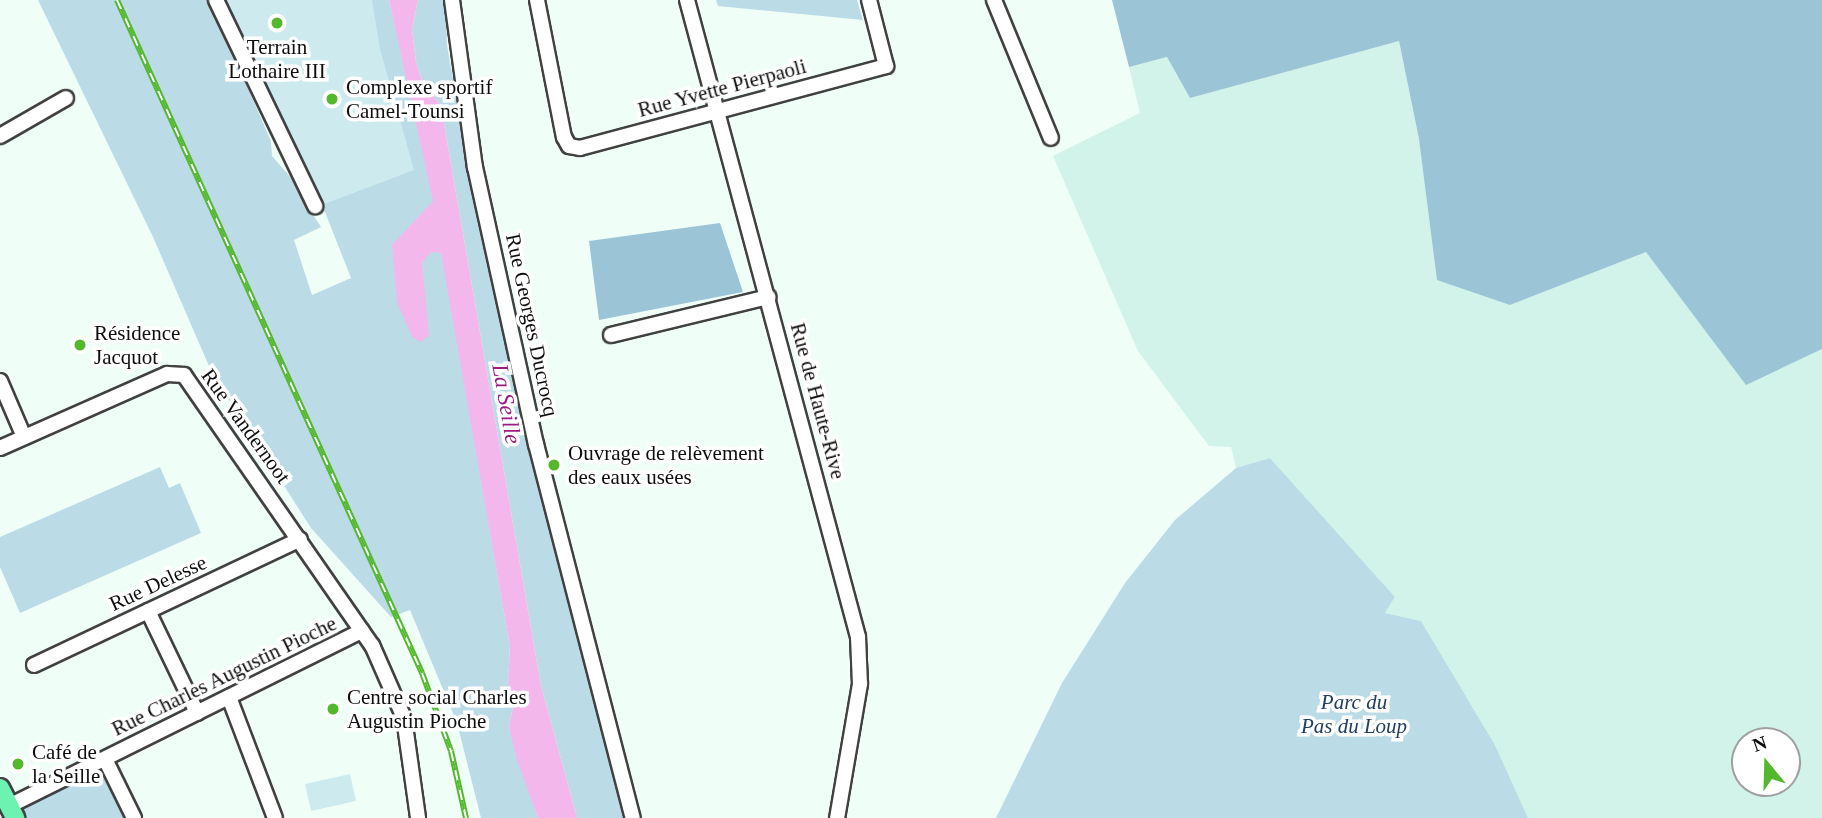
<!DOCTYPE html>
<html>
<head>
<meta charset="utf-8">
<style>
  body { margin:0 }
  #map { position:relative; width:1822px; height:818px; overflow:hidden; background:#f0fef8; font-family:"Times New Roman",serif }
  div>[style] { position:absolute }
  .farmland>* { inset:0; background:#d1f3e9 }
  .green>* { inset:0; background:#bbdce7 }
  .forest>* { inset:0; background:#9bc4d7 }
  .pitch>* { inset:0; background:#cdebef }
  .water>* { inset:0; background:#f3b7eb }
  .roads { filter:drop-shadow(2px 0 #414141) drop-shadow(-2px 0 #414141) drop-shadow(0 2px #414141) drop-shadow(0 -2px #414141) }
  .minor>* { height:14px; margin:-7px; padding:0 7px; transform-origin:7px; border-radius:7px; background:#fff }
  .major>* { height:18px; margin:-9px; padding:0 9px; transform-origin:9px; border-radius:9px; background:#6df2b2 }
  .rail>* { height:6px; margin-top:-3px; transform-origin:0; background:repeating-linear-gradient(90deg,#fff 0 10px,#54b82c 0 20px); box-sizing:border-box; border-block:2px solid #54b82c }
  .dots>* { width:19px; height:19px; translate:-50% -50%; box-sizing:border-box; border:4px solid #fff; border-radius:50% }
  span { translate:-50% -50%; white-space:nowrap; text-align:center; line-height:1.15; -webkit-text-stroke:7px #fff; paint-order:stroke }
  .poi-label { font-size:21px; color:#0e0e0e }
  .left { translate:0 -50%; text-align:left }
  .street-label { font-size:21px; color:#0e0e0e }
  .park-label { font-size:21px; color:#213e63; font-style:italic }
  .water-label { font-size:23px; color:#9b1d81; font-style:italic }
  .north { position:absolute; left:1731px; top:727px; width:70px; height:70px; box-sizing:border-box; background:#fff; border:2px solid #9f9f9f; border-radius:50%; rotate:341deg; font-size:19px; font-weight:700; line-height:28px; text-align:center; color:#0e0e0e }
  .north::after { content:''; display:block; margin:auto; width:24px; height:32px; background:#54b82c; clip-path:polygon(50% 0,100% 100%,50% 72%,0 100%) }
</style>
</head>
<body>
<div id="map">
  <div class="farmland">
    <i style="clip-path:polygon(evenodd,1399px 41px,1419px 139px,1510px 305px,1646px 252px,1746px 384px,1822px 349px,1822px 818px,1528px 818px,1495px 745px,1421px 621px,1385px 613px,1395px 597px,1270px 458px,1236px 468px,1231px 447px,1209px 446px,1138px 351px,1053px 156px,1140px 113px,1129px 67px,1167px 57px,1190px 98px,1399px 41px,1745px 741px,1787px 741px,1787px 783px,1745px 783px,1745px 741px)"></i>
  </div>
  <div class="green">
    <i style="clip-path:polygon(38px 0,209px 0,271px 141px,272px 156px,314px 204px,308px 207px,321px 227px,294px 240px,312px 295px,351px 278px,325px 212px,315px 206px,347px 0,389px 0,427px 164px,510px 647px,508px 683px,514px 701px,509px 727px,538px 818px,481px 818px,457px 723px,410px 610px,391px 617px,311px 528px,212px 373px,153px 237px)"></i>
    <i style="clip-path:polygon(418px 0,446px 0,447px 45px,474px 196px,565px 593px,626px 818px,577px 818px,541px 686px,441px 106px,422px 82px,416px 62px,412px 29px)"></i>
    <i style="clip-path:polygon(716px 0,857px 0,863px 20px,718px 6px)"></i>
    <i style="clip-path:polygon(1270px 458px,1395px 597px,1385px 613px,1421px 621px,1495px 745px,1528px 818px,996px 818px,1062px 683px,1125px 583px,1175px 520px,1236px 468px)"></i>
    <i style="clip-path:polygon(160px 467px,169px 488px,180px 483px,201px 533px,20px 613px,0 567px,0 537px)"></i>
    <i style="clip-path:polygon(105px 759px,134px 818px,15px 818px,9px 806px)"></i>
  </div>
  <div class="forest">
    <i style="clip-path:polygon(1112px 0,1822px 0,1822px 349px,1746px 385px,1646px 252px,1510px 305px,1437px 280px,1419px 139px,1399px 41px,1190px 98px,1167px 57px,1129px 67px)"></i>
    <i style="clip-path:polygon(720px 223px,743px 292px,599px 320px,589px 241px)"></i>
  </div>
  <div class="pitch">
    <i style="clip-path:polygon(224px 0,372px 0,380px 49px,414px 170px,319px 206px)"></i>
    <i style="clip-path:polygon(350px 774px,356px 801px,311px 811px,305px 784px)"></i>
  </div>
  <div class="water">
    <i style="clip-path:polygon(389px 0,418px 0,412px 29px,416px 62px,422px 82px,441px 106px,541px 686px,577px 818px,538px 818px,517px 760px,509px 727px,514px 701px,508px 683px,510px 647px,441px 253px,431px 252px,422px 263px,429px 336px,420px 342px,412px 337px,397px 302px,392px 245px,433px 201px)"></i>
  </div>
  <div class="roads">
    <div class="minor">
      <i style="left:216px;top:0;width:229px;rotate:64.3deg"></i>
      <i style="left:452px;top:0;width:169px;rotate:82.2deg"></i>
      <i style="left:475px;top:167px;width:284px;rotate:77.6deg"></i>
      <i style="left:536px;top:444px;width:386px;rotate:75.5deg"></i>
      <i style="left:537px;top:0;width:140px;rotate:78.9deg"></i>
      <i style="left:564px;top:137px;width:10px;rotate:61deg"></i>
      <i style="left:569px;top:146px;width:11px;rotate:10deg"></i>
      <i style="left:580px;top:148px;width:317px;rotate:-15deg"></i>
      <i style="left:886px;top:66px;width:68px;rotate:-104.4deg"></i>
      <i style="left:687px;top:0;width:660px;rotate:74.97deg"></i>
      <i style="left:858px;top:637px;width:47px;rotate:87.6deg"></i>
      <i style="left:860px;top:684px;width:136px;rotate:99.7deg"></i>
      <i style="left:994px;top:0;width:149px;rotate:67.6deg"></i>
      <i style="left:0;top:136px;width:76px;rotate:-29.9deg"></i>
      <i style="left:611px;top:335px;width:162px;rotate:-13.6deg"></i>
      <i style="left:0;top:381px;width:61px;rotate:66.8deg"></i>
      <i style="left:0;top:448px;width:183px;rotate:-23.9deg"></i>
      <i style="left:167px;top:374px;width:17px;rotate:3deg"></i>
      <i style="left:184px;top:375px;width:329px;rotate:55.2deg"></i>
      <i style="left:372px;top:645px;width:80px;rotate:66.3deg"></i>
      <i style="left:404px;top:718px;width:101px;rotate:82deg"></i>
      <i style="left:148px;top:611px;width:113px;rotate:64.3deg"></i>
      <i style="left:34px;top:665px;width:294px;rotate:-25.3deg"></i>
      <i style="left:229px;top:697px;width:129px;rotate:69.2deg"></i>
      <i style="left:105px;top:759px;width:66px;rotate:63.8deg"></i>
      <i style="left:9px;top:806px;width:394px;rotate:-26.4deg"></i>
    </div>
    <div class="major">
      <i style="left:0;top:788px;width:34px;rotate:63deg"></i>
    </div>
  </div>
  <div class="rail">
    <i style="left:117px;top:0;width:739px;rotate:65.62deg"></i>
    <i style="left:422px;top:673px;width:83px;rotate:69.6deg"></i>
    <i style="left:451px;top:751px;width:69px;rotate:77.4deg"></i>
  </div>
  <div class="dots">
    <i style="left:277px;top:23px;background:#54b82c"></i>
    <i style="left:332px;top:99px;background:#54b82c"></i>
    <i style="left:80px;top:345px;background:#54b82c"></i>
    <i style="left:554px;top:465px;background:#54b82c"></i>
    <i style="left:333px;top:709px;background:#54b82c"></i>
    <i style="left:18px;top:764px;background:#54b82c"></i>
  </div>
  <div class="poi-label">
    <span style="left:277px;top:59px">Terrain<br>Lothaire III</span>
    <span class="left" style="left:346px;top:99px">Complexe sportif<br>Camel-Tounsi</span>
    <span class="left" style="left:94px;top:345px">Résidence<br>Jacquot</span>
    <span class="left" style="left:568px;top:465px">Ouvrage de relèvement<br>des eaux usées</span>
    <span class="left" style="left:347px;top:709px">Centre social Charles<br>Augustin Pioche</span>
    <span class="left" style="left:32px;top:764px">Café de<br>la Seille</span>
  </div>
  <div class="street-label">
    <span style="left:722px;top:88px;rotate:-15deg">Rue Yvette Pierpaoli</span>
    <span style="left:532px;top:325px;rotate:78deg">Rue Georges Ducrocq</span>
    <span style="left:818px;top:401px;rotate:75deg">Rue de Haute-Rive</span>
    <span style="left:246px;top:426px;rotate:54deg">Rue Vandernoot</span>
    <span style="left:158px;top:583px;rotate:-25deg">Rue Delesse</span>
    <span style="left:224px;top:676px;rotate:-26deg">Rue Charles Augustin Pioche</span>
  </div>
  <div class="park-label">
    <span style="left:1354px;top:714px">Parc du<br>Pas du Loup</span>
  </div>
  <div class="water-label">
    <span style="left:506px;top:404px;rotate:80deg">La Seille</span>
  </div>
  <div class="north">N</div>
</div>
</body>
</html>
